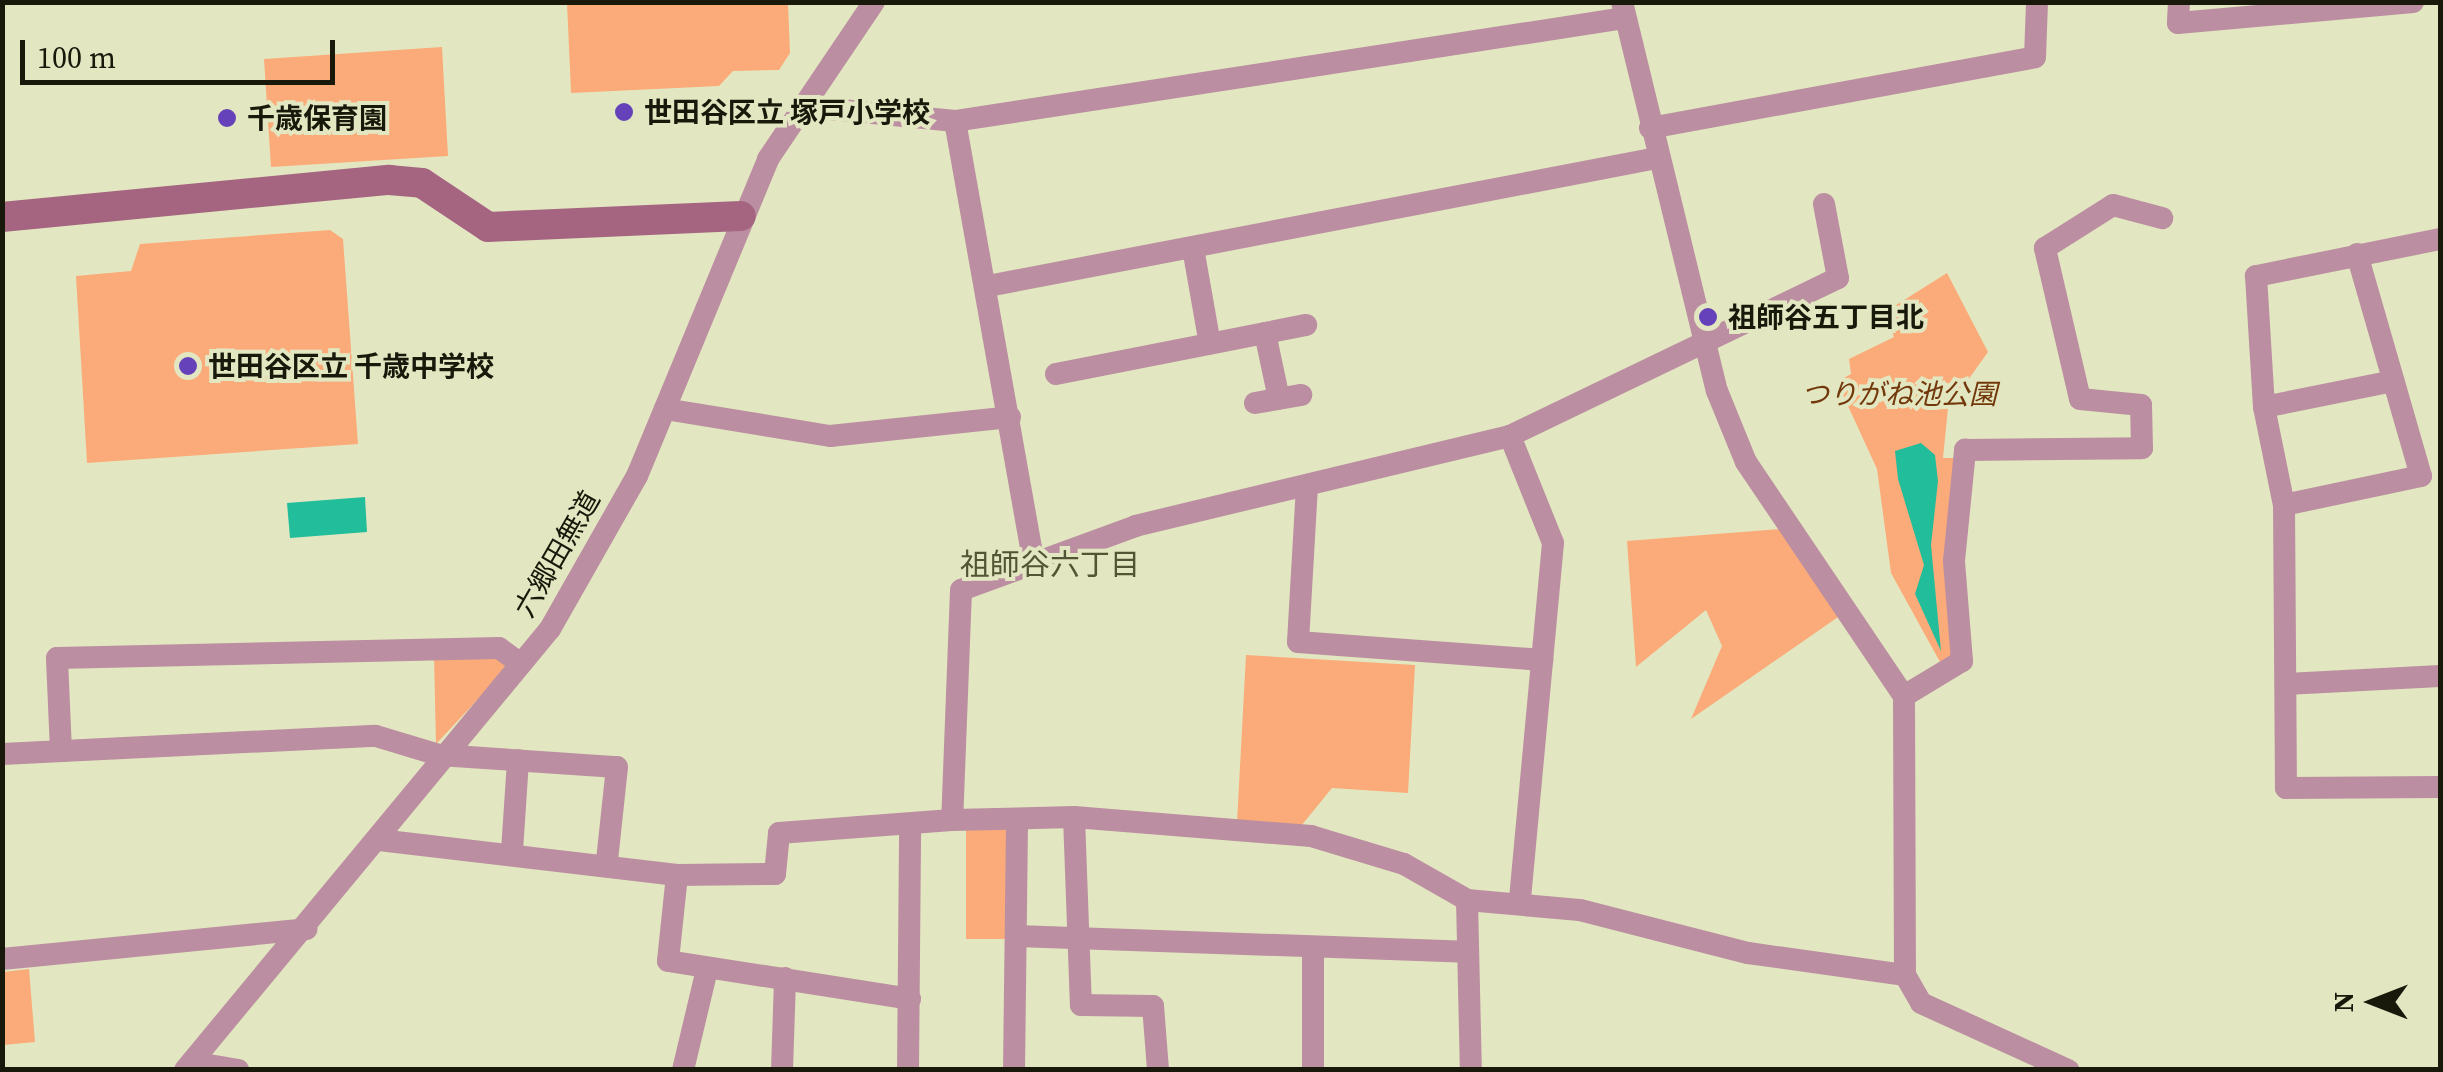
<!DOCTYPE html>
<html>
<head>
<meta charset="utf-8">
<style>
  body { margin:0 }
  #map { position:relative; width:2443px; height:1072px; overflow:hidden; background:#e3e7c1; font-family:"Source Serif 4","Noto Sans JP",serif }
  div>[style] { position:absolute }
  .green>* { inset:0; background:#fbab79 }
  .water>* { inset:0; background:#22bd9b }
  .street>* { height:22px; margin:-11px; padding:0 11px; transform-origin:11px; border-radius:11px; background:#bb8fa1 }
  .secondary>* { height:30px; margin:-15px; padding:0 15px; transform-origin:15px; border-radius:15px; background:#a56581 }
  .dots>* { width:28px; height:28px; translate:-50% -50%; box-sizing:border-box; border:5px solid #e3e7c1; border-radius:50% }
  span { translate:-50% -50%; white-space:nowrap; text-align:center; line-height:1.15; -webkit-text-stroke:8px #e3e7c1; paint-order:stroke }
  .poi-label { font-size:28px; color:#18190b; font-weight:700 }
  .left { translate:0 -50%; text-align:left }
  .park-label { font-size:28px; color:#72380b; font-style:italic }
  .street-label { font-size:28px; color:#18190b }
  .neighbourhood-label { font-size:30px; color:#525534 }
  .frame { position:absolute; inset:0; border:5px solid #18190b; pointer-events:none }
  .north { position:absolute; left:2323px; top:952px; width:100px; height:100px; -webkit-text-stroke:8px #e3e7c1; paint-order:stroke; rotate:270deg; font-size:28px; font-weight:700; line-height:40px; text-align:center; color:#18190b }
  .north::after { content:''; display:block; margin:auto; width:35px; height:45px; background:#18190b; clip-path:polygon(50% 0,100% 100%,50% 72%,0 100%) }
  .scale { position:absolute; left:20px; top:40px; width:315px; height:45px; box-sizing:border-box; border:5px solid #18190b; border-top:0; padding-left:12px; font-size:30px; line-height:35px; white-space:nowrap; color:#18190b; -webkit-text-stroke:8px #e3e7c1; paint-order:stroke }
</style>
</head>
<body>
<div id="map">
  <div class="green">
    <i style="clip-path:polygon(567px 3px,788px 3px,790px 53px,779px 70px,733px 71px,719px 86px,571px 93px)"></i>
    <i style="clip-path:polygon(442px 47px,448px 156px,271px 167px,264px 59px)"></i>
    <i style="clip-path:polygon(330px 230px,343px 239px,358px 444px,87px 463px,76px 276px,131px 271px,140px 244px)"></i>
    <i style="clip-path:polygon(1947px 273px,1988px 352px,1948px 408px,1943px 458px,1958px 458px,1951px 656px,1940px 662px,1891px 573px,1877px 469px,1837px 382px,1851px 374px,1849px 359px,1894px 337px,1885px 312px)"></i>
    <i style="clip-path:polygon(1781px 529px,1841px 615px,1691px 719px,1722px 646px,1706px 610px,1636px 667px,1627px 541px)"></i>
    <i style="clip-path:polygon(497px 653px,510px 665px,436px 744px,434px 656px)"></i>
    <i style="clip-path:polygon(1246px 655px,1415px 665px,1408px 793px,1332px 788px,1301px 826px,1237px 822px)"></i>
    <i style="clip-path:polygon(966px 827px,1007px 827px,1007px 939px,966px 939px)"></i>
    <i style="clip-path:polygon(29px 969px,35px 1042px,3px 1045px,3px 972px)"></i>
  </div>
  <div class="water">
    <i style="clip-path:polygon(1921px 443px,1935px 455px,1938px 481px,1931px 545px,1941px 651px,1915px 594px,1924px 565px,1898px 479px,1895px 451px)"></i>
    <i style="clip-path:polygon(365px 497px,367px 532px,290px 538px,287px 503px)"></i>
  </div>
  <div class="street">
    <i style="left:1622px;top:2px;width:400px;rotate:76.3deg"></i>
    <i style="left:1717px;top:391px;width:77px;rotate:67.8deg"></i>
    <i style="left:1746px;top:462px;width:282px;rotate:56deg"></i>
    <i style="left:1904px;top:696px;width:279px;rotate:89.8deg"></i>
    <i style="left:1905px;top:975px;width:32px;rotate:60deg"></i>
    <i style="left:1921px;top:1003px;width:162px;rotate:24.5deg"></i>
    <i style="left:2179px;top:2px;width:21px;rotate:93deg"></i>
    <i style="left:2178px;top:23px;width:236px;rotate:-5.1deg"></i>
    <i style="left:800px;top:106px;width:156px;rotate:5.5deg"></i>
    <i style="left:955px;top:121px;width:443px;rotate:79.9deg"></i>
    <i style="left:955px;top:121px;width:678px;rotate:-8.74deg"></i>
    <i style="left:1650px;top:128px;width:391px;rotate:-10.4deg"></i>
    <i style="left:2035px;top:57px;width:55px;rotate:-87.9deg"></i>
    <i style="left:1824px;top:204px;width:75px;rotate:79.3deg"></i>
    <i style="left:1838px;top:278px;width:364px;rotate:154.3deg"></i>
    <i style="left:1510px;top:436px;width:385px;rotate:166.5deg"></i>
    <i style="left:1136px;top:526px;width:186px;rotate:159.9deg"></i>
    <i style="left:961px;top:590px;width:230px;rotate:92.2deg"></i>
    <i style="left:952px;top:820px;width:122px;rotate:-1.4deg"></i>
    <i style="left:1074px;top:817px;width:238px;rotate:4.6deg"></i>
    <i style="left:1311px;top:836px;width:97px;rotate:16.8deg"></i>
    <i style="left:1404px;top:864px;width:73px;rotate:29.7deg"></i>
    <i style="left:1467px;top:900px;width:113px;rotate:5.1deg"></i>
    <i style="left:1580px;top:910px;width:173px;rotate:14.4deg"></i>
    <i style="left:1748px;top:953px;width:159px;rotate:8deg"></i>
    <i style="left:2440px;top:239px;width:188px;rotate:168.6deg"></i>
    <i style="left:2256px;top:276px;width:131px;rotate:86.5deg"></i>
    <i style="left:2264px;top:407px;width:100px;rotate:78.5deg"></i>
    <i style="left:2284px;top:505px;width:283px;rotate:89.6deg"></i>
    <i style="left:2286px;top:788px;width:154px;rotate:-0.4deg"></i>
    <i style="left:1193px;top:248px;width:97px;rotate:80deg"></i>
    <i style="left:988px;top:286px;width:681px;rotate:-10.83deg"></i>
    <i style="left:1265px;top:333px;width:67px;rotate:78deg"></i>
    <i style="left:1056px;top:374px;width:255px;rotate:-11.1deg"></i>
    <i style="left:1255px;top:403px;width:47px;rotate:-9.9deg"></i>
    <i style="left:2264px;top:407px;width:132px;rotate:-11.4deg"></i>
    <i style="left:665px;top:409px;width:167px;rotate:9.3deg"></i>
    <i style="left:830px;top:436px;width:181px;rotate:-6deg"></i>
    <i style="left:1510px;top:436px;width:115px;rotate:68.1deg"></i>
    <i style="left:1553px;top:543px;width:360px;rotate:95.3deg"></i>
    <i style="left:1307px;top:486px;width:156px;rotate:93.3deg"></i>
    <i style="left:1298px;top:642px;width:245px;rotate:4.2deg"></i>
    <i style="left:2284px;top:505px;width:140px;rotate:-12deg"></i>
    <i style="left:2421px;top:476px;width:231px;rotate:-106.1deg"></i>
    <i style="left:2286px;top:684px;width:154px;rotate:-3deg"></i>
    <i style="left:1904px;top:696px;width:68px;rotate:-31.1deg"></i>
    <i style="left:1962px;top:661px;width:100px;rotate:-94.6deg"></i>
    <i style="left:1954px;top:561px;width:112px;rotate:-84.3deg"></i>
    <i style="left:1965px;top:450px;width:177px;rotate:-0.6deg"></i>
    <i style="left:2142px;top:448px;width:43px;rotate:-91.3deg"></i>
    <i style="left:2141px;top:405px;width:61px;rotate:-174.4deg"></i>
    <i style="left:2080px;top:399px;width:155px;rotate:-103.1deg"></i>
    <i style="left:2045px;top:248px;width:80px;rotate:-32.3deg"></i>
    <i style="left:2113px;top:205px;width:51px;rotate:14.9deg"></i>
    <i style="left:61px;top:751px;width:93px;rotate:-92.5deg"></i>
    <i style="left:57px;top:658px;width:442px;rotate:-1.3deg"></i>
    <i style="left:499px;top:648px;width:27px;rotate:36deg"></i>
    <i style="left:2px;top:754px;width:374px;rotate:-2.8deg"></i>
    <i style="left:376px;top:736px;width:66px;rotate:16.8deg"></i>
    <i style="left:439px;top:755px;width:178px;rotate:3.9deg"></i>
    <i style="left:617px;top:767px;width:94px;rotate:96.1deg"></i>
    <i style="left:1074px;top:817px;width:188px;rotate:87.9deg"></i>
    <i style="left:1081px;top:1005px;width:72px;rotate:0.8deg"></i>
    <i style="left:1153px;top:1006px;width:64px;rotate:85.5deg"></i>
    <i style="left:379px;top:840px;width:300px;rotate:6.7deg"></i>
    <i style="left:677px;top:875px;width:98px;rotate:-0.6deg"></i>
    <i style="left:775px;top:874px;width:41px;rotate:-84.4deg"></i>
    <i style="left:779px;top:833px;width:173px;rotate:-4.3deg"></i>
    <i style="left:512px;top:851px;width:91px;rotate:-86.2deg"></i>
    <i style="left:677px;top:875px;width:86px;rotate:96deg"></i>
    <i style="left:668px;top:961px;width:245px;rotate:8.9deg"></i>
    <i style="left:1467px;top:900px;width:170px;rotate:88.7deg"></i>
    <i style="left:1017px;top:936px;width:449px;rotate:2deg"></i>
    <i style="left:1313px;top:948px;width:122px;rotate:90deg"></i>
    <i style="left:2px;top:959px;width:306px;rotate:-5.6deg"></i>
    <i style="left:192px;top:1062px;width:47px;rotate:9.9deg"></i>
    <i style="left:185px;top:1070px;width:572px;rotate:-50.39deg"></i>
    <i style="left:550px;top:629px;width:176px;rotate:-60.4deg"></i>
    <i style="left:637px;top:476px;width:343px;rotate:-67.5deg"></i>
    <i style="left:768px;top:159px;width:189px;rotate:-56deg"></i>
    <i style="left:683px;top:1070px;width:104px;rotate:-76.6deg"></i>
    <i style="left:782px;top:1070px;width:92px;rotate:-88.1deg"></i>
    <i style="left:908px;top:1070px;width:246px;rotate:-89.5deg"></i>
    <i style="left:1014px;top:1070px;width:251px;rotate:-89.3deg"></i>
  </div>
  <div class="secondary">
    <i style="left:2px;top:217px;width:389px;rotate:-5.5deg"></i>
    <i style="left:389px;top:180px;width:33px;rotate:5deg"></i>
    <i style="left:422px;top:183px;width:79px;rotate:33.7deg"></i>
    <i style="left:488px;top:227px;width:253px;rotate:-2.5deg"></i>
  </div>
  <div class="dots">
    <i style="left:624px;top:112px;background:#6642ba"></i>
    <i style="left:227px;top:118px;background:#6642ba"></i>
    <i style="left:1708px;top:317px;background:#6642ba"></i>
    <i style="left:188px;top:366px;background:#6642ba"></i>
  </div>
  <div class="poi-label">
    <span class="left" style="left:644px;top:112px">世田谷区立 塚戸小学校</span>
    <span class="left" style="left:247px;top:118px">千歳保育園</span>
    <span class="left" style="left:1728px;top:317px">祖師谷五丁目北</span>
    <span class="left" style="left:208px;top:366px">世田谷区立 千歳中学校</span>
  </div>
  <div class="park-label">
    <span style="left:1899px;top:394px">つりがね池公園</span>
  </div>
  <div class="street-label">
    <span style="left:557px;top:554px;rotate:-60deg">六郷田無道</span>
  </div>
  <div class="neighbourhood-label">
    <span style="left:1050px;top:565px">祖師谷六丁目</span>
  </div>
  <div class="frame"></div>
  <div class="north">N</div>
  <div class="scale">100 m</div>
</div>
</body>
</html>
